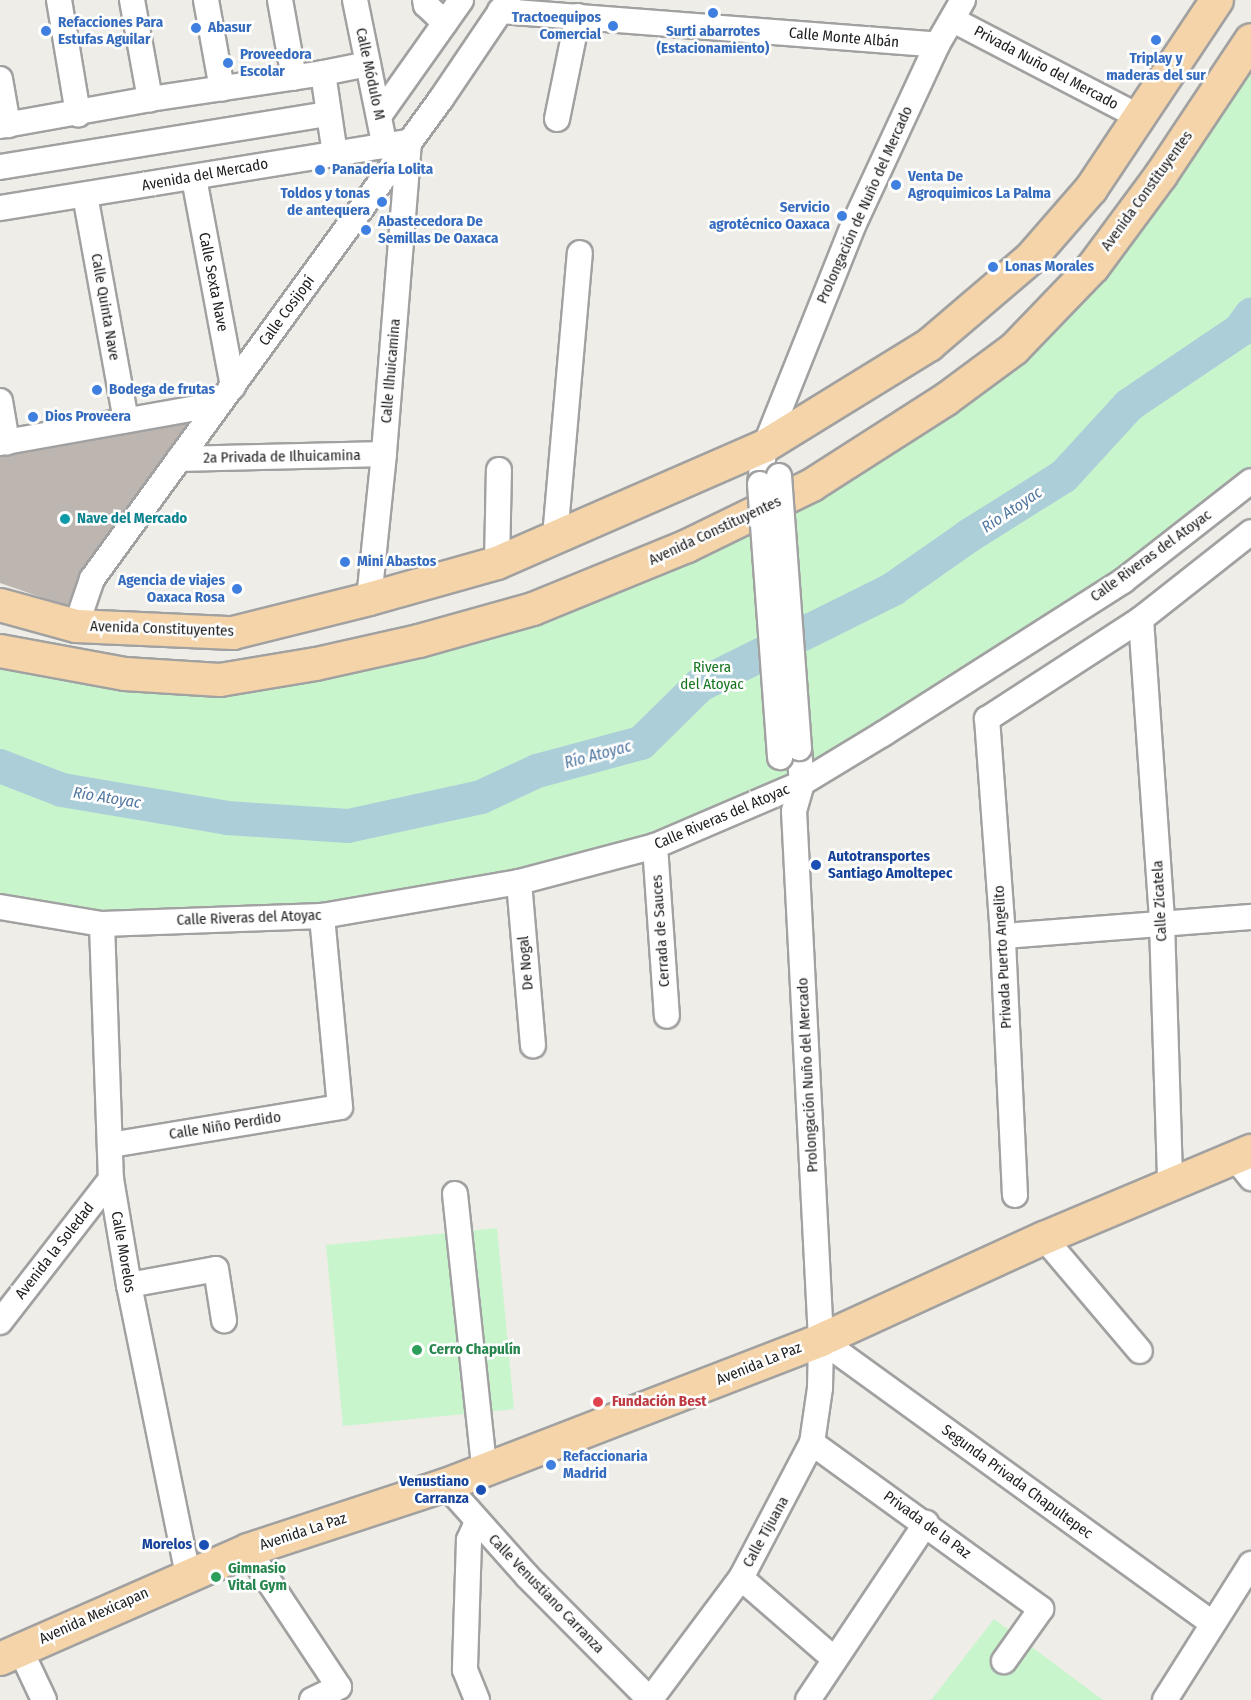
<!DOCTYPE html>
<html>
<head>
<meta charset="utf-8">
<style>
  body { margin:0 }
  #map { position:relative; width:1251px; height:1700px; overflow:hidden; background:#efede7; font-family:"Fira Sans Condensed",sans-serif }
  div>[style] { position:absolute }
  .park>* { inset:0; background:#c9f5cd }
  .river>* { height:34px; margin:-17px; padding:0 17px; transform-origin:17px; border-radius:17px; background:#acced9 }
  .building>* { inset:0; background:#bdb6b0 }
  .roads { filter:drop-shadow(2px 0 #a1a1a1) drop-shadow(-2px 0 #a1a1a1) drop-shadow(0 2px #a1a1a1) drop-shadow(0 -2px #a1a1a1) }
  .minor>* { height:24px; margin:-12px; padding:0 12px; transform-origin:12px; border-radius:12px; background:#fff }
  .major>* { height:32px; margin:-16px; padding:0 16px; transform-origin:16px; border-radius:16px; background:#f4d4a8 }
  .bridges { filter:drop-shadow(2px 0 #a1a1a1) drop-shadow(-2px 0 #a1a1a1) drop-shadow(0 2px #a1a1a1) drop-shadow(0 -2px #a1a1a1) }
  .minor-bridge>* { height:24px; margin:-12px; padding:0 12px; transform-origin:12px; border-radius:12px; background:#fff }
  .dots>* { width:16px; height:16px; translate:-50% -50%; box-sizing:border-box; border:3px solid #fff; border-radius:50% }
  span { translate:-50% -50%; white-space:nowrap; text-align:center; line-height:1.15; -webkit-text-stroke:5px #fff; paint-order:stroke }
  .shop-label { font-size:15px; color:#366cbe; font-weight:700 }
  .right { translate:-100% -50%; text-align:right }
  .left { translate:0 -50%; text-align:left }
  .street-label { font-size:15px; color:#202020 }
  .culture-label { font-size:15px; color:#0d838f; font-weight:700 }
  .park-label { font-size:15px; color:#16751f }
  .transit-label { font-size:15px; color:#164399; font-weight:700 }
  .leisure-label { font-size:15px; color:#27864d; font-weight:700 }
  .health-label { font-size:15px; color:#be3a42; font-weight:700 }
  .water-label { font-size:16px; color:#5178a0; font-style:italic }
</style>
</head>
<body>
<div id="map">
  <div class="park">
    <i style="clip-path:polygon(1251px 40px,1251px 481px,802px 783px,655px 846px,322px 916px,102px 924px,0 901px,0 650px,220px 680px,533px 609px,812px 485px,1014px 349px)"></i>
    <i style="clip-path:polygon(497px 1228px,514px 1409px,343px 1426px,326px 1245px)"></i>
    <i style="clip-path:polygon(994px 1619px,1103px 1700px,931px 1700px)"></i>
  </div>
  <div class="river">
    <i style="left:0;top:766px;width:66px;rotate:21.2deg"></i>
    <i style="left:62px;top:790px;width:167px;rotate:9.6deg"></i>
    <i style="left:227px;top:818px;width:121px;rotate:3.8deg"></i>
    <i style="left:348px;top:826px;width:136px;rotate:-12.3deg"></i>
    <i style="left:481px;top:797px;width:62px;rotate:-24.9deg"></i>
    <i style="left:537px;top:771px;width:108px;rotate:-15.1deg"></i>
    <i style="left:641px;top:743px;width:83px;rotate:-44.5deg"></i>
    <i style="left:700px;top:685px;width:216px;rotate:-26.4deg"></i>
    <i style="left:893px;top:589px;width:94px;rotate:-35deg"></i>
    <i style="left:970px;top:535px;width:111px;rotate:-32.1deg"></i>
    <i style="left:1064px;top:476px;width:96px;rotate:-47.5deg"></i>
    <i style="left:1129px;top:405px;width:134px;rotate:-34deg"></i>
    <i style="left:1240px;top:330px;width:19px;rotate:-54deg"></i>
  </div>
  <div class="building">
    <i style="clip-path:polygon(202px 413px,69px 607px,0 583px,0 455px)"></i>
  </div>
  <div class="roads">
    <div class="minor">
      <i style="left:59px;top:0;width:116px;rotate:80.5deg"></i>
      <i style="left:132px;top:0;width:101px;rotate:79.7deg"></i>
      <i style="left:206px;top:0;width:90px;rotate:79.8deg"></i>
      <i style="left:280px;top:0;width:79px;rotate:79.8deg"></i>
      <i style="left:355px;top:0;width:150px;rotate:78.5deg"></i>
      <i style="left:425px;top:0;width:5px;rotate:79deg"></i>
      <i style="left:426px;top:5px;width:26px;rotate:43deg"></i>
      <i style="left:500px;top:11px;width:438px;rotate:4.4deg"></i>
      <i style="left:953px;top:20px;width:210px;rotate:27.5deg"></i>
      <i style="left:323px;top:73px;width:46px;rotate:-11.3deg"></i>
      <i style="left:0;top:79px;width:47px;rotate:80.1deg"></i>
      <i style="left:379px;top:116px;width:142px;rotate:-54.7deg"></i>
      <i style="left:557px;top:119px;width:105px;rotate:-78.5deg"></i>
      <i style="left:0;top:126px;width:152px;rotate:-10.2deg"></i>
      <i style="left:150px;top:99px;width:175px;rotate:-8.5deg"></i>
      <i style="left:323px;top:73px;width:82px;rotate:81.6deg"></i>
      <i style="left:0;top:167px;width:333px;rotate:-9.2deg"></i>
      <i style="left:194px;top:178px;width:212px;rotate:79.4deg"></i>
      <i style="left:85px;top:195px;width:229px;rotate:79.7deg"></i>
      <i style="left:0;top:208px;width:414px;rotate:-9.2deg"></i>
      <i style="left:409px;top:142px;width:313px;rotate:94.6deg"></i>
      <i style="left:384px;top:454px;width:146px;rotate:95.9deg"></i>
      <i style="left:0;top:401px;width:42px;rotate:80.3deg"></i>
      <i style="left:0;top:443px;width:221px;rotate:-10.1deg"></i>
      <i style="left:179px;top:459px;width:205px;rotate:-1.4deg"></i>
      <i style="left:760px;top:484px;width:38px;rotate:-83deg"></i>
      <i style="left:765px;top:446px;width:237px;rotate:-68.2deg"></i>
      <i style="left:853px;top:226px;width:200px;rotate:-65.1deg"></i>
      <i style="left:937px;top:45px;width:52px;rotate:-60deg"></i>
      <i style="left:555px;top:537px;width:285px;rotate:-85deg"></i>
      <i style="left:497px;top:563px;width:93px;rotate:-88.8deg"></i>
      <i style="left:1141px;top:619px;width:305px;rotate:86deg"></i>
      <i style="left:1162px;top:923px;width:261px;rotate:88.2deg"></i>
      <i style="left:76px;top:626px;width:50px;rotate:-71.2deg"></i>
      <i style="left:92px;top:579px;width:593px;rotate:-53.98deg"></i>
      <i style="left:441px;top:99px;width:120px;rotate:-55.9deg"></i>
      <i style="left:655px;top:846px;width:170px;rotate:86deg"></i>
      <i style="left:519px;top:882px;width:164px;rotate:85.1deg"></i>
      <i style="left:0;top:907px;width:103px;rotate:9.5deg"></i>
      <i style="left:102px;top:924px;width:220px;rotate:-2.1deg"></i>
      <i style="left:322px;top:916px;width:200px;rotate:-9.8deg"></i>
      <i style="left:519px;top:882px;width:141px;rotate:-14.8deg"></i>
      <i style="left:655px;top:846px;width:160px;rotate:-23.2deg"></i>
      <i style="left:802px;top:783px;width:95px;rotate:-31.2deg"></i>
      <i style="left:883px;top:734px;width:285px;rotate:-32.5deg"></i>
      <i style="left:1123px;top:581px;width:162px;rotate:-38deg"></i>
      <i style="left:102px;top:924px;width:255px;rotate:88deg"></i>
      <i style="left:111px;top:1179px;width:108px;rotate:80.4deg"></i>
      <i style="left:129px;top:1285px;width:295px;rotate:78.5deg"></i>
      <i style="left:1003px;top:936px;width:249px;rotate:-4.4deg"></i>
      <i style="left:111px;top:1145px;width:232px;rotate:-9.4deg"></i>
      <i style="left:340px;top:1107px;width:192px;rotate:-95.4deg"></i>
      <i style="left:1235px;top:1158px;width:26px;rotate:51deg"></i>
      <i style="left:455px;top:1194px;width:262px;rotate:83.9deg"></i>
      <i style="left:483px;top:1454px;width:16px;rotate:76deg"></i>
      <i style="left:1015px;top:1195px;width:259px;rotate:-92.7deg"></i>
      <i style="left:1003px;top:936px;width:218px;rotate:-94.2deg"></i>
      <i style="left:987px;top:719px;width:184px;rotate:-33deg"></i>
      <i style="left:1141px;top:619px;width:140px;rotate:-38.3deg"></i>
      <i style="left:1044px;top:1238px;width:148px;rotate:49.7deg"></i>
      <i style="left:129px;top:1285px;width:88px;rotate:-10.4deg"></i>
      <i style="left:216px;top:1269px;width:52px;rotate:81.1deg"></i>
      <i style="left:0;top:1322px;width:181px;rotate:-52.2deg"></i>
      <i style="left:821px;top:1340px;width:483px;rotate:35.9deg"></i>
      <i style="left:812px;top:1443px;width:283px;rotate:35.9deg"></i>
      <i style="left:1041px;top:1609px;width:64px;rotate:125.4deg"></i>
      <i style="left:446px;top:1485px;width:122px;rotate:48.3deg"></i>
      <i style="left:527px;top:1576px;width:175px;rotate:45.2deg"></i>
      <i style="left:477px;top:1522px;width:20px;rotate:114deg"></i>
      <i style="left:469px;top:1540px;width:130px;rotate:91.8deg"></i>
      <i style="left:465px;top:1670px;width:32px;rotate:68deg"></i>
      <i style="left:248px;top:1550px;width:164px;rotate:56.4deg"></i>
      <i style="left:339px;top:1687px;width:30px;rotate:154deg"></i>
      <i style="left:741px;top:1578px;width:122px;rotate:41deg"></i>
      <i style="left:20px;top:1649px;width:56px;rotate:64.8deg"></i>
      <i style="left:650px;top:1700px;width:152px;rotate:-53.3deg"></i>
      <i style="left:741px;top:1578px;width:153px;rotate:-62.3deg"></i>
      <i style="left:812px;top:1443px;width:56px;rotate:-81.7deg"></i>
      <i style="left:820px;top:1388px;width:48px;rotate:-88.8deg"></i>
      <i style="left:821px;top:1340px;width:530px;rotate:-92.92deg"></i>
      <i style="left:794px;top:811px;width:29px;rotate:-74deg"></i>
      <i style="left:802px;top:783px;width:35px;rotate:-95deg"></i>
      <i style="left:808px;top:1700px;width:213px;rotate:-56.3deg"></i>
      <i style="left:1165px;top:1700px;width:161px;rotate:-57.7deg"></i>
    </div>
    <div class="major">
      <i style="left:0;top:605px;width:79px;rotate:15.4deg"></i>
      <i style="left:76px;top:626px;width:157px;rotate:2.6deg"></i>
      <i style="left:233px;top:633px;width:140px;rotate:-14deg"></i>
      <i style="left:369px;top:599px;width:133px;rotate:-15.7deg"></i>
      <i style="left:497px;top:563px;width:292px;rotate:-23.6deg"></i>
      <i style="left:765px;top:446px;width:193px;rotate:-31.6deg"></i>
      <i style="left:929px;top:345px;width:134px;rotate:-40.5deg"></i>
      <i style="left:1031px;top:258px;width:91px;rotate:-49deg"></i>
      <i style="left:1091px;top:189px;width:227px;rotate:-56.3deg"></i>
      <i style="left:0;top:651px;width:127px;rotate:10.4deg"></i>
      <i style="left:125px;top:674px;width:95px;rotate:3.6deg"></i>
      <i style="left:220px;top:680px;width:97px;rotate:-9.5deg"></i>
      <i style="left:316px;top:664px;width:106px;rotate:-12.6deg"></i>
      <i style="left:419px;top:641px;width:118px;rotate:-15.7deg"></i>
      <i style="left:533px;top:609px;width:166px;rotate:-22.2deg"></i>
      <i style="left:687px;top:546px;width:139px;rotate:-26deg"></i>
      <i style="left:812px;top:485px;width:158px;rotate:-32.6deg"></i>
      <i style="left:945px;top:400px;width:86px;rotate:-36.5deg"></i>
      <i style="left:1014px;top:349px;width:114px;rotate:-46.1deg"></i>
      <i style="left:1093px;top:267px;width:114px;rotate:-53.5deg"></i>
      <i style="left:1161px;top:175px;width:162px;rotate:-56.3deg"></i>
      <i style="left:0;top:1659px;width:271px;rotate:-23.7deg"></i>
      <i style="left:248px;top:1550px;width:208px;rotate:-18.2deg"></i>
      <i style="left:446px;top:1485px;width:402px;rotate:-21.1deg"></i>
      <i style="left:821px;top:1340px;width:245px;rotate:-24.6deg"></i>
      <i style="left:1044px;top:1238px;width:225px;rotate:-22.8deg"></i>
    </div>
  </div>
  <div class="bridges">
    <div class="minor-bridge">
      <i style="left:779px;top:476px;width:273px;rotate:85.8deg"></i>
      <i style="left:760px;top:484px;width:274px;rotate:85.8deg"></i>
    </div>
  </div>
  <div class="dots">
    <i style="left:713px;top:13px;background:#3f7fe0"></i>
    <i style="left:613px;top:26px;background:#3f7fe0"></i>
    <i style="left:196px;top:28px;background:#3f7fe0"></i>
    <i style="left:46px;top:31px;background:#3f7fe0"></i>
    <i style="left:1156px;top:40px;background:#3f7fe0"></i>
    <i style="left:228px;top:63px;background:#3f7fe0"></i>
    <i style="left:320px;top:170px;background:#3f7fe0"></i>
    <i style="left:896px;top:185px;background:#3f7fe0"></i>
    <i style="left:382px;top:202px;background:#3f7fe0"></i>
    <i style="left:842px;top:216px;background:#3f7fe0"></i>
    <i style="left:366px;top:230px;background:#3f7fe0"></i>
    <i style="left:993px;top:267px;background:#3f7fe0"></i>
    <i style="left:97px;top:390px;background:#3f7fe0"></i>
    <i style="left:33px;top:417px;background:#3f7fe0"></i>
    <i style="left:65px;top:519px;background:#0f9aa8"></i>
    <i style="left:345px;top:562px;background:#3f7fe0"></i>
    <i style="left:237px;top:589px;background:#3f7fe0"></i>
    <i style="left:816px;top:865px;background:#1a4fb4"></i>
    <i style="left:417px;top:1350px;background:#2e9e5b"></i>
    <i style="left:598px;top:1402px;background:#e0444e"></i>
    <i style="left:551px;top:1465px;background:#3f7fe0"></i>
    <i style="left:481px;top:1490px;background:#1a4fb4"></i>
    <i style="left:204px;top:1545px;background:#1a4fb4"></i>
    <i style="left:216px;top:1577px;background:#2e9e5b"></i>
  </div>
  <div class="shop-label">
    <span class="right" style="left:601px;top:26px">Tractoequipos<br>Comercial</span>
    <span class="left" style="left:58px;top:31px">Refacciones Para<br>Estufas Aguilar</span>
    <span class="left" style="left:208px;top:28px">Abasur</span>
    <span style="left:713px;top:40px">Surti abarrotes<br>(Estacionamiento)</span>
    <span class="left" style="left:240px;top:63px">Proveedora<br>Escolar</span>
    <span style="left:1156px;top:67px">Triplay y<br>maderas del sur</span>
    <span class="left" style="left:332px;top:170px">Panadería Lolita</span>
    <span class="left" style="left:908px;top:185px">Venta De<br>Agroquimicos La Palma</span>
    <span class="right" style="left:370px;top:202px">Toldos y tonas<br>de antequera</span>
    <span class="right" style="left:830px;top:216px">Servicio<br>agrotécnico Oaxaca</span>
    <span class="left" style="left:378px;top:230px">Abastecedora De<br>Semillas De Oaxaca</span>
    <span class="left" style="left:1005px;top:267px">Lonas Morales</span>
    <span class="left" style="left:109px;top:390px">Bodega de frutas</span>
    <span class="left" style="left:45px;top:417px">Dios Proveera</span>
    <span class="left" style="left:357px;top:562px">Mini Abastos</span>
    <span class="right" style="left:225px;top:589px">Agencia de viajes<br>Oaxaca Rosa</span>
    <span class="left" style="left:563px;top:1465px">Refaccionaria<br>Madrid</span>
  </div>
  <div class="street-label">
    <span style="left:844px;top:38px;rotate:5deg">Calle Monte Albán</span>
    <span style="left:1046px;top:68px;rotate:28deg">Privada Nuño del Mercado</span>
    <span style="left:370px;top:74px;rotate:78deg">Calle Módulo M</span>
    <span style="left:205px;top:175px;rotate:-10deg">Avenida del Mercado</span>
    <span style="left:1147px;top:191px;rotate:-54deg">Avenida Constituyentes</span>
    <span style="left:865px;top:205px;rotate:-66deg">Prolongación de Nuño del Mercado</span>
    <span style="left:213px;top:282px;rotate:79deg">Calle Sexta Nave</span>
    <span style="left:105px;top:307px;rotate:80deg">Calle Quinta Nave</span>
    <span style="left:287px;top:311px;rotate:-54deg">Calle Cosijopí</span>
    <span style="left:391px;top:371px;rotate:-85deg">Calle Ilhuicamina</span>
    <span style="left:282px;top:457px;rotate:-1deg">2a Privada de Ilhuicamina</span>
    <span style="left:715px;top:531px;rotate:-25deg">Avenida Constituyentes</span>
    <span style="left:1151px;top:556px;rotate:-36deg">Calle Riveras del Atoyac</span>
    <span style="left:162px;top:629px;rotate:2deg">Avenida Constituyentes</span>
    <span style="left:722px;top:817px;rotate:-23deg">Calle Riveras del Atoyac</span>
    <span style="left:1160px;top:901px;rotate:-93deg">Calle Zicatela</span>
    <span style="left:249px;top:918px;rotate:-2deg">Calle Riveras del Atoyac</span>
    <span style="left:661px;top:931px;rotate:-94deg">Cerrada de Sauces</span>
    <span style="left:1003px;top:957px;rotate:-93deg">Privada Puerto Angelito</span>
    <span style="left:526px;top:963px;rotate:-95deg">De Nogal</span>
    <span style="left:808px;top:1075px;rotate:-93deg">Prolongación Nuño del Mercado</span>
    <span style="left:225px;top:1126px;rotate:-9deg">Calle Niño Perdido</span>
    <span style="left:55px;top:1251px;rotate:-52deg">Avenida la Soledad</span>
    <span style="left:123px;top:1252px;rotate:80deg">Calle Morelos</span>
    <span style="left:759px;top:1364px;rotate:-22deg">Avenida La Paz</span>
    <span style="left:1017px;top:1482px;rotate:36deg">Segunda Privada Chapultepec</span>
    <span style="left:927px;top:1525px;rotate:36deg">Privada de la Paz</span>
    <span style="left:303px;top:1532px;rotate:-18deg">Avenida La Paz</span>
    <span style="left:766px;top:1532px;rotate:-61deg">Calle Tijuana</span>
    <span style="left:546px;top:1594px;rotate:46deg">Calle Venustiano Carranza</span>
    <span style="left:94px;top:1616px;rotate:-24deg">Avenida Mexicapan</span>
  </div>
  <div class="culture-label">
    <span class="left" style="left:77px;top:519px">Nave del Mercado</span>
  </div>
  <div class="park-label">
    <span style="left:712px;top:676px">Rivera<br>del Atoyac</span>
  </div>
  <div class="transit-label">
    <span class="left" style="left:828px;top:865px">Autotransportes<br>Santiago Amoltepec</span>
    <span class="right" style="left:469px;top:1490px">Venustiano<br>Carranza</span>
    <span class="right" style="left:192px;top:1545px">Morelos</span>
  </div>
  <div class="leisure-label">
    <span class="left" style="left:429px;top:1350px">Cerro Chapulín</span>
    <span class="left" style="left:228px;top:1577px">Gimnasio<br>Vital Gym</span>
  </div>
  <div class="health-label">
    <span class="left" style="left:612px;top:1402px">Fundación Best</span>
  </div>
  <div class="water-label">
    <span style="left:1012px;top:510px;rotate:-34deg">Río Atoyac</span>
    <span style="left:598px;top:755px;rotate:-15deg">Río Atoyac</span>
    <span style="left:107px;top:798px;rotate:9deg">Río Atoyac</span>
  </div>
</div>
</body>
</html>
